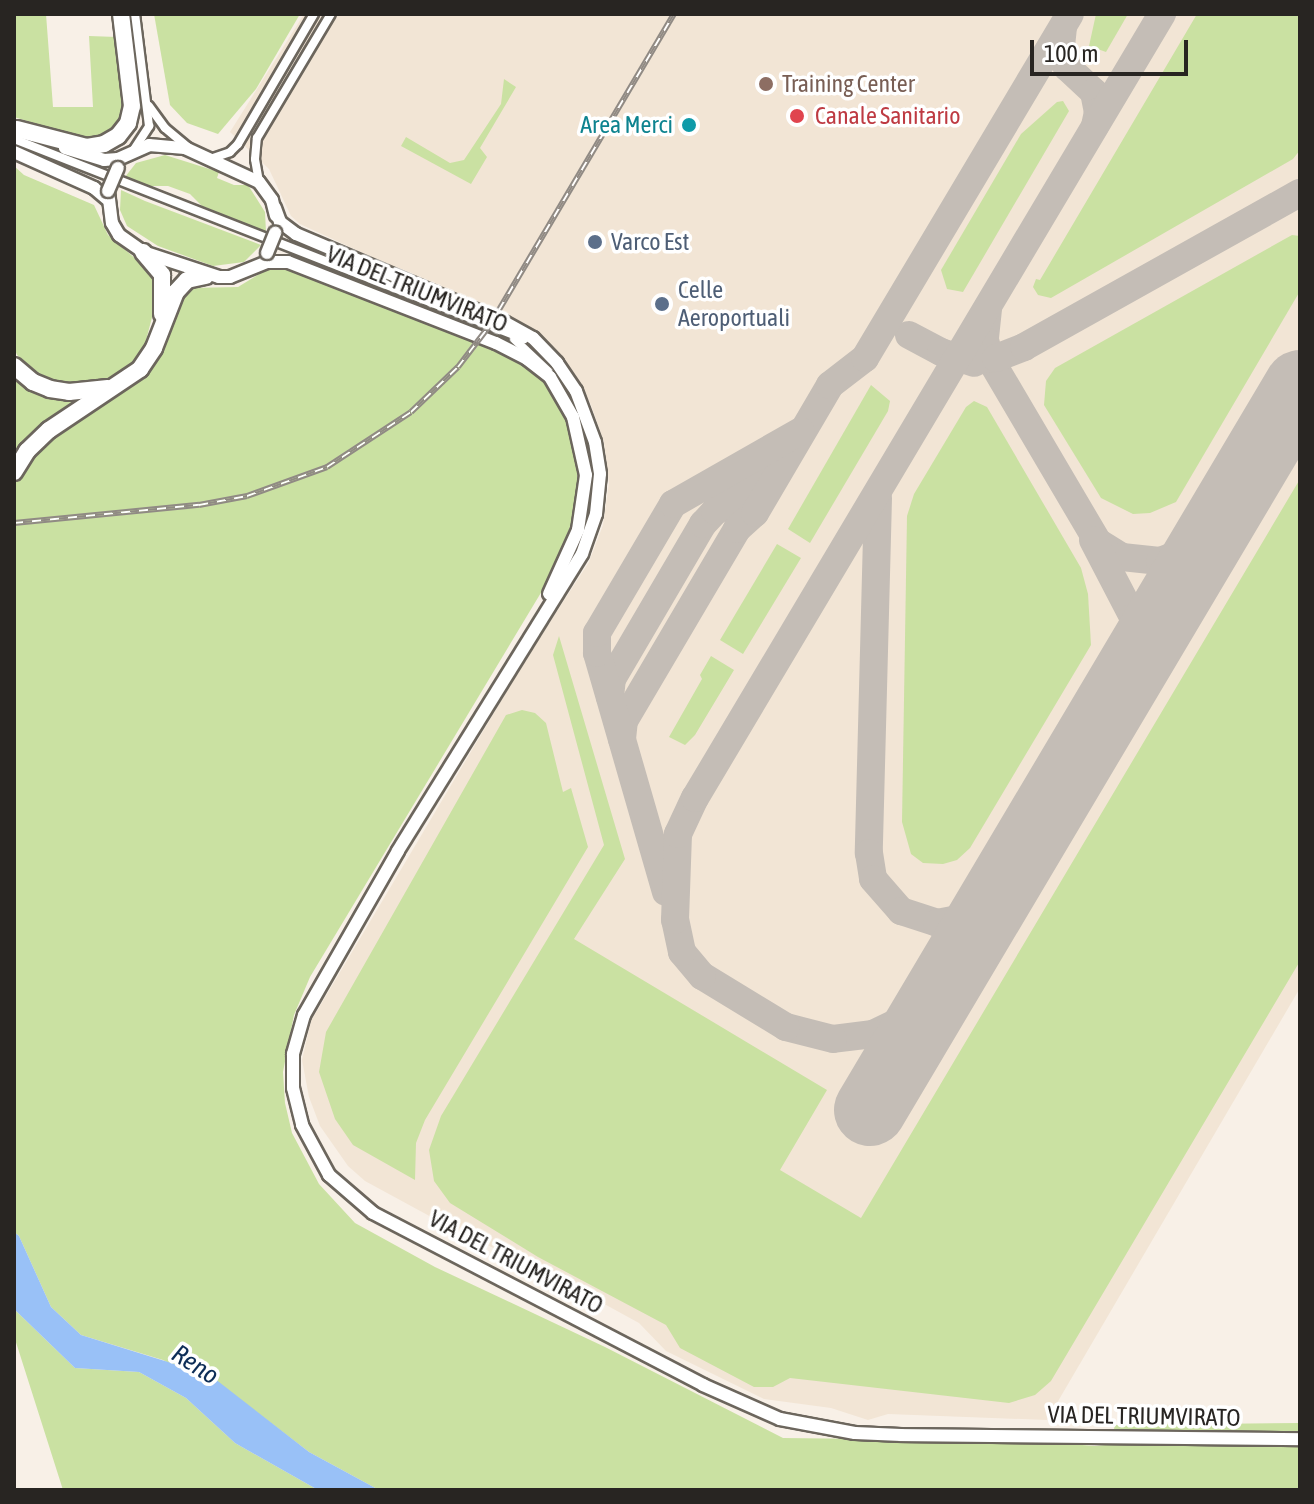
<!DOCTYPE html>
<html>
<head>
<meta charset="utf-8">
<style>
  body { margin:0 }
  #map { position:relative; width:1314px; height:1504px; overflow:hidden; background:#f8f0e7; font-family:"Asap Condensed",sans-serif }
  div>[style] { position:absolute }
  .built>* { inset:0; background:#f2e5d5 }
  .green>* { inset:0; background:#cae1a2 }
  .water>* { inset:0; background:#99c1f7 }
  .taxiway>* { height:28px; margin:-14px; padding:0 14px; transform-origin:14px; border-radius:14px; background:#c4bdb6 }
  .runway>* { height:72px; margin:-36px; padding:0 36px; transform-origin:36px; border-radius:36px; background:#c4bdb6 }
  .roads { filter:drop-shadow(2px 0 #6c665d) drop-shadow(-2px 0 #6c665d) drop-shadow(0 2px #6c665d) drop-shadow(0 -2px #6c665d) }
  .street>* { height:8px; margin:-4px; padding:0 4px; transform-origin:4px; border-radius:4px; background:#fff }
  .secondary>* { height:12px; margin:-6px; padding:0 6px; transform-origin:6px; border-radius:6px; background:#fff }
  .highway>* { height:16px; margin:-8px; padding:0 8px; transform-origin:8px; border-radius:8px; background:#fff }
  .rail>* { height:6px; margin-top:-3px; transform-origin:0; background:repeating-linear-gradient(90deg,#fff 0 9px,#908a84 0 18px); box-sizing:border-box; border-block:2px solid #908a84 }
  .bridges { filter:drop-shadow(2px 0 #6c665d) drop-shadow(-2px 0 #6c665d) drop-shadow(0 2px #6c665d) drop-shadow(0 -2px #6c665d) }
  .secondary-bridge>* { height:12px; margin:-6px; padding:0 6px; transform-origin:6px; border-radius:6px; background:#fff }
  .dots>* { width:22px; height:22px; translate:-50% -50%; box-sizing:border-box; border:4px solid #fff; border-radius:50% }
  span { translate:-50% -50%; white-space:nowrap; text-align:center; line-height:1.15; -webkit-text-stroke:7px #fff; paint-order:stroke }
  .education-label { font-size:24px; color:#785e54 }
  .left { translate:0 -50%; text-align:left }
  .health-label { font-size:24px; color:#be3a42 }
  .culture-label { font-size:24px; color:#0d838f }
  .right { translate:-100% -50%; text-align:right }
  .service-label { font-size:24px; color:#4e5e75 }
  .street-label { font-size:24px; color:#282522 }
  .water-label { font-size:26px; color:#0d2d57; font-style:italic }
  .frame { position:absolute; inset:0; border:16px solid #282522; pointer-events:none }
  .scale { position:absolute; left:1030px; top:40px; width:158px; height:36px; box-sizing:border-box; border:4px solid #282522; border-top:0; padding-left:10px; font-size:24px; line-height:28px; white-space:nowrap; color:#282522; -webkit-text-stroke:6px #fff; paint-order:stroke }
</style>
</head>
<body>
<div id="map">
  <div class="built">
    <i style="clip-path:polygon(304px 14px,1300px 14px,1300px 988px,1047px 1420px,888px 1414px,868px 1420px,831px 1408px,764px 1399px,666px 1351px,639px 1323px,513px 1254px,508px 1255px,446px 1225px,365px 1181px,348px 1166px,320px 1126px,309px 1097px,302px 1060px,311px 1021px,526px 659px,589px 562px,603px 525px,609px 483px,604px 442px,591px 405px,578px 379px,551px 346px,515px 323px,300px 224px,291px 216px,269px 169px,230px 132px)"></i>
  </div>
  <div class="green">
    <i style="clip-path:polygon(14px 14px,46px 14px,53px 107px,93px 107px,89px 36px,117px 37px,124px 103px,120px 122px,109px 133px,83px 138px,14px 117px)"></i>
    <i style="clip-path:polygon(154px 14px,300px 14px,256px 89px,218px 134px,187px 123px,170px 105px)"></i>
    <i style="clip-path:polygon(1096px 14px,1128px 14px,1106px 52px,1089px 46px)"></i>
    <i style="clip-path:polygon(1197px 14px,1300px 14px,1300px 150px,1293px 159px,1051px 298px,1038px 295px,1033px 287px,1036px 279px,1040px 280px)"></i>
    <i style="clip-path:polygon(504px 79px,516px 87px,480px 148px,487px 157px,471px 184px,401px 146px,406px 137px,450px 163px,464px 160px,501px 104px)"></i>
    <i style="clip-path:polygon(1063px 101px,1069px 111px,963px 292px,947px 289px,941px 270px,1021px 134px,1057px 102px)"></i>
    <i style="clip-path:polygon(165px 155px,219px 172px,217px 178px,234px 185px,248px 185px,265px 212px,266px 232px,202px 206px,190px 194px,168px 186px,147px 186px,125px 177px,136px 163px)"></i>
    <i style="clip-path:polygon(14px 166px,24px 175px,94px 205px,108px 235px,144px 266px,157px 282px,156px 302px,143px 352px,122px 373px,93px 385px,47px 380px,17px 355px,14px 347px)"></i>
    <i style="clip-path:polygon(121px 190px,145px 201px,261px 245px,244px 262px,213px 266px,158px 246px,127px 226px,120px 210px)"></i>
    <i style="clip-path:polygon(1292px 235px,1300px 236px,1300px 291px,1176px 502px,1150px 513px,1133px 514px,1101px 498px,1044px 405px,1046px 381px,1055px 368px)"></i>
    <i style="clip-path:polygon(289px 266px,507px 353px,533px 369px,552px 392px,565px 416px,576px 453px,578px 485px,573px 520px,548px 581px,310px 977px,294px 1015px,283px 1072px,285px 1103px,292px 1133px,319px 1184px,355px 1223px,435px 1267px,605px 1347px,783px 1438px,1031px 1441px,1095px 1446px,1125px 1443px,1300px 1445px,1300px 1490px,379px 1490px,309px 1452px,254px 1410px,163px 1360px,81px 1335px,51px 1307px,19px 1236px,14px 1232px,14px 484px,27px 462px,49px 437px,122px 389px,190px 288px,238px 287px,269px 268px)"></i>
    <i style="clip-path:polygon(14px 374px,88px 399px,14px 463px)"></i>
    <i style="clip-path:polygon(871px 385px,890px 401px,888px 411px,810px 543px,788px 529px)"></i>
    <i style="clip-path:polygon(974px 401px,987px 407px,1081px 568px,1088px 594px,1091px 645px,970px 848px,957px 860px,943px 864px,923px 863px,911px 854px,902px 822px,907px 516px,914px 494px,966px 407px)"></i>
    <i style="clip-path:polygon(1300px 479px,1300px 961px,1051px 1381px,1035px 1395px,1009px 1403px,790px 1378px,773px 1387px,754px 1387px,680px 1348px,666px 1325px,538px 1257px,450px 1203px,434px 1181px,429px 1150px,441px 1116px,604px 845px,553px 655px,559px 636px,625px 859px,574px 939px,827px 1090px,780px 1170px,861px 1218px)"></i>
    <i style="clip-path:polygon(777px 544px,801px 558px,743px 654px,720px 640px)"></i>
    <i style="clip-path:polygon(711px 656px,734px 670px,695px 735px,685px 745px,669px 737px,702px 679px,700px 675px)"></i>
    <i style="clip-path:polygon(522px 710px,535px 713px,546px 723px,563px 792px,571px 788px,588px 847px,425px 1120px,416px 1143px,415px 1180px,353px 1145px,335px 1119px,319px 1072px,326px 1032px,506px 715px)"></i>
    <i style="clip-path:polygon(14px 1309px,75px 1368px,139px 1372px,186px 1398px,235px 1443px,318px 1490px,63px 1490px,14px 1336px)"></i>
    <i style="clip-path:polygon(1300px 1423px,1300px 1433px,1114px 1429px,1115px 1425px)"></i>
  </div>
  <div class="water">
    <i style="clip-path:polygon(14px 1232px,19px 1236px,51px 1307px,81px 1335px,210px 1375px,309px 1452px,379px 1490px,318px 1490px,235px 1443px,186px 1398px,139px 1372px,75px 1368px,14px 1309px)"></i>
  </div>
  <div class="taxiway">
    <i style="left:1063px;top:27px;width:27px;rotate:96deg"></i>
    <i style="left:1060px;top:54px;width:15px;rotate:62deg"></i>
    <i style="left:1067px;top:67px;width:37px;rotate:43deg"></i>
    <i style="left:1094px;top:92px;width:20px;rotate:79deg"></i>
    <i style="left:1098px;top:112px;width:14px;rotate:102deg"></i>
    <i style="left:988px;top:309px;width:31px;rotate:96deg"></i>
    <i style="left:985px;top:340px;width:20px;rotate:75deg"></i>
    <i style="left:990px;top:359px;width:212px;rotate:59.5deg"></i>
    <i style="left:1098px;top:542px;width:28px;rotate:32deg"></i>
    <i style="left:1122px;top:557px;width:38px;rotate:6deg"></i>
    <i style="left:1160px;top:561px;width:34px;rotate:-21deg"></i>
    <i style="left:1192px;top:549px;width:35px;rotate:-44deg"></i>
    <i style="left:909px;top:335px;width:36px;rotate:28deg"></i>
    <i style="left:941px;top:352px;width:35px;rotate:18deg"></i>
    <i style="left:971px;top:359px;width:25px;rotate:-2deg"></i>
    <i style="left:996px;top:358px;width:30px;rotate:-21deg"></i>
    <i style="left:1024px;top:347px;width:316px;rotate:-29.2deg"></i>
    <i style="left:878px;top:498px;width:355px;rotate:91.5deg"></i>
    <i style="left:869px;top:853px;width:26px;rotate:81deg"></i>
    <i style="left:873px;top:879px;width:43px;rotate:48.8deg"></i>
    <i style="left:901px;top:911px;width:38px;rotate:18deg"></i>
    <i style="left:937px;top:923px;width:37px;rotate:-11deg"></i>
    <i style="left:973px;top:916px;width:32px;rotate:-41deg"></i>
    <i style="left:1093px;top:540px;width:87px;rotate:62.5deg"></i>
    <i style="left:1133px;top:617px;width:23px;rotate:80deg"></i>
    <i style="left:1137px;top:640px;width:38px;rotate:105deg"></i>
    <i style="left:610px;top:697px;width:18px;rotate:-84deg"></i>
    <i style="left:612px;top:679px;width:180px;rotate:-59.6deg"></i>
    <i style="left:703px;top:524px;width:18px;rotate:-47deg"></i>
    <i style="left:715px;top:511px;width:67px;rotate:-29.6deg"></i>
    <i style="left:622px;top:739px;width:18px;rotate:-84deg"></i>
    <i style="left:624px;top:721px;width:223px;rotate:-59.5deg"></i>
    <i style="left:737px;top:529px;width:24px;rotate:-42deg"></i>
    <i style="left:755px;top:513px;width:148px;rotate:-59.6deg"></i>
    <i style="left:830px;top:385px;width:44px;rotate:-37.6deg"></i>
    <i style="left:865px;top:358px;width:400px;rotate:-59.2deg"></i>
    <i style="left:666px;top:892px;width:249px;rotate:-106.1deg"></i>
    <i style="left:597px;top:653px;width:20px;rotate:-90deg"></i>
    <i style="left:597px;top:633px;width:150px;rotate:-59.5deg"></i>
    <i style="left:673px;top:504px;width:147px;rotate:-29.7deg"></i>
    <i style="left:943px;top:986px;width:40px;rotate:136deg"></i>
    <i style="left:914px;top:1014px;width:46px;rotate:154deg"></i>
    <i style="left:873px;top:1034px;width:40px;rotate:172.9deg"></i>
    <i style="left:833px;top:1039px;width:49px;rotate:-165.7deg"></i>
    <i style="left:786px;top:1027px;width:98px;rotate:-148.7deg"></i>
    <i style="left:702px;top:976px;width:31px;rotate:-130deg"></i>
    <i style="left:682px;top:952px;width:33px;rotate:-102deg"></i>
    <i style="left:675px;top:920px;width:86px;rotate:-88deg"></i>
    <i style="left:678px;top:834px;width:40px;rotate:-65deg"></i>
    <i style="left:695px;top:798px;width:913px;rotate:-59.22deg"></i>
  </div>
  <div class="runway">
    <i style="left:870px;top:1110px;width:842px;rotate:-59.29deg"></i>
  </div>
  <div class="roads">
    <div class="street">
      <i style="left:149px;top:106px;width:27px;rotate:54deg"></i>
      <i style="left:165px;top:128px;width:31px;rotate:40deg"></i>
      <i style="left:14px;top:139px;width:548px;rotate:21.41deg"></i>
      <i style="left:133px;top:151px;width:30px;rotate:-57deg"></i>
      <i style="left:149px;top:126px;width:113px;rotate:-97.1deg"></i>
      <i style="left:210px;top:159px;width:21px;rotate:-19deg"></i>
      <i style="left:230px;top:152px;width:11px;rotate:-45deg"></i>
      <i style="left:238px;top:144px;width:151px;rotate:-59.7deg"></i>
      <i style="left:259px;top:182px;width:23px;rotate:-100deg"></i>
      <i style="left:255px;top:159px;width:21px;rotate:-85deg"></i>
      <i style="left:257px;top:138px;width:144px;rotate:-59.2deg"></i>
      <i style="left:514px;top:339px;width:47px;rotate:43.3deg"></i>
    </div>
    <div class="secondary">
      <i style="left:65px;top:148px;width:41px;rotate:17.1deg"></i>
      <i style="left:104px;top:160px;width:14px;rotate:-4deg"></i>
      <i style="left:118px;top:159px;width:34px;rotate:-24deg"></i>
      <i style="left:149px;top:145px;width:36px;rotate:5deg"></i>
      <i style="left:185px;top:148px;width:81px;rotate:24.7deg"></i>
      <i style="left:259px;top:182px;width:22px;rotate:54deg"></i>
      <i style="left:272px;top:200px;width:16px;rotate:76deg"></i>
      <i style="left:14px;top:152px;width:88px;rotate:24.2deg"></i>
      <i style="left:94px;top:188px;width:17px;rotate:40deg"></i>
      <i style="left:108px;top:191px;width:32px;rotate:83deg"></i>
      <i style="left:112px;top:223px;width:14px;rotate:60deg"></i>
      <i style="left:119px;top:235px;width:29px;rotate:35deg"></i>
      <i style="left:143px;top:252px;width:80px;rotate:18.2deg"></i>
      <i style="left:219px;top:277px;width:11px"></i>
      <i style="left:230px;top:277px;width:40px;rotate:-22deg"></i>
      <i style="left:267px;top:262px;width:21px"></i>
      <i style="left:288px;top:262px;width:223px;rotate:21.3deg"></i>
      <i style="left:496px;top:343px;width:35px;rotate:27deg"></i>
      <i style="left:527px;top:359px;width:29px;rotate:38deg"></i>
      <i style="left:550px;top:377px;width:46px;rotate:60.1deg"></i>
      <i style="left:573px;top:417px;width:59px;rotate:77.4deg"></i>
      <i style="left:586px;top:475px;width:56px;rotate:98.3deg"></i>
      <i style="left:578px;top:530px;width:70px;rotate:114.4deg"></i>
      <i style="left:275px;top:208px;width:15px;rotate:70deg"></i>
      <i style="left:280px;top:222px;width:20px;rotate:37deg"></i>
      <i style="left:296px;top:234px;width:226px;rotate:22.9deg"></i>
      <i style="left:504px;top:322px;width:33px;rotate:29deg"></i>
      <i style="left:533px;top:338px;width:35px;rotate:46deg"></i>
      <i style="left:557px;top:363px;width:34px;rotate:56deg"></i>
      <i style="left:576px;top:391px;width:54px;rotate:69.6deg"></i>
      <i style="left:595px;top:442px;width:32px;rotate:81deg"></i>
      <i style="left:600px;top:474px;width:40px;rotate:95.7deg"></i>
      <i style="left:596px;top:514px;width:42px;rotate:109.3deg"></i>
      <i style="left:582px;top:554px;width:349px;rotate:121.8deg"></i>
      <i style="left:398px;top:851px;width:189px;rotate:119.8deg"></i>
      <i style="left:304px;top:1015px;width:41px;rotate:105.8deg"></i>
      <i style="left:293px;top:1054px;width:34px;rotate:90deg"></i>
      <i style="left:293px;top:1088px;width:38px;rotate:76deg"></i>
      <i style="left:302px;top:1125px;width:57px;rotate:61.6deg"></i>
      <i style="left:329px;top:1175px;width:58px;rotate:40.8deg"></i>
      <i style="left:373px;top:1213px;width:372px;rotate:27.5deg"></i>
      <i style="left:703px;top:1385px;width:84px;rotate:23.8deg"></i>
      <i style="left:780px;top:1419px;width:76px;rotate:10.6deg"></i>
      <i style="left:855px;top:1433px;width:46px;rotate:2.5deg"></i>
      <i style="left:901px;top:1435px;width:399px;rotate:0.6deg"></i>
    </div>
    <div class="highway">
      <i style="left:17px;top:129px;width:72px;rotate:14.4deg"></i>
      <i style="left:87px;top:147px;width:17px;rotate:-10deg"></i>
      <i style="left:104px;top:144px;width:16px;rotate:-30deg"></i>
      <i style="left:118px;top:136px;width:16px;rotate:-52deg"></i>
      <i style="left:128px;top:123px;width:17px;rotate:-77deg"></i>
      <i style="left:132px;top:106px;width:93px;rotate:-96.8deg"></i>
      <i style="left:143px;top:252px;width:30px;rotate:50deg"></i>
      <i style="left:162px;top:275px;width:39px;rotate:90deg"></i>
      <i style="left:14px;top:366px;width:25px;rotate:40deg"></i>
      <i style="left:33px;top:382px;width:18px;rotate:22deg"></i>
      <i style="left:50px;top:389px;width:19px;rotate:9deg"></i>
      <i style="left:69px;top:392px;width:39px;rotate:-6deg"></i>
      <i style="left:14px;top:472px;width:25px;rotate:-58deg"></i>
      <i style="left:27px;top:451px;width:30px;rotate:-44deg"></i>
      <i style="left:49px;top:430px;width:110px;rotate:-33.8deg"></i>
      <i style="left:140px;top:369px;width:25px;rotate:-56deg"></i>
      <i style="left:154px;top:348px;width:60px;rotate:-68.6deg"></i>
      <i style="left:176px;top:292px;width:16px;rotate:-47deg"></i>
      <i style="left:187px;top:280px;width:19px;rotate:-12deg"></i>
    </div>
  </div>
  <div class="rail">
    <i style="left:14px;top:523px;width:186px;rotate:-5.6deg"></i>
    <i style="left:199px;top:505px;width:49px;rotate:-10.6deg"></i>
    <i style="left:247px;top:496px;width:85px;rotate:-19.9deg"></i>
    <i style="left:327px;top:467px;width:100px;rotate:-33.2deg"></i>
    <i style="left:411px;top:412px;width:65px;rotate:-43.8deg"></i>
    <i style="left:458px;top:367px;width:53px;rotate:-52.7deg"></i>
    <i style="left:490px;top:325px;width:361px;rotate:-59.4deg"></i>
  </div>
  <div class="bridges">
    <div class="secondary-bridge">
      <i style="left:108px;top:191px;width:25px;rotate:-67deg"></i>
      <i style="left:267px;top:253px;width:22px;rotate:-68deg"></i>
    </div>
  </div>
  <div class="dots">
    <i style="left:766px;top:84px;background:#8d6e63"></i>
    <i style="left:797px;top:116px;background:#e0444e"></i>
    <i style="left:689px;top:125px;background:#0f9aa8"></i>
    <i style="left:595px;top:242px;background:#5c6f8a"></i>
    <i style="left:662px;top:304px;background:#5c6f8a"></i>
  </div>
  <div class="education-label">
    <span class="left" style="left:782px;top:84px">Training Center</span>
  </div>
  <div class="health-label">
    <span class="left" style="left:815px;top:116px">Canale Sanitario</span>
  </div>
  <div class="culture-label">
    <span class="right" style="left:673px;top:125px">Area Merci</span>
  </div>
  <div class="service-label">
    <span class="left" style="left:611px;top:242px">Varco Est</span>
    <span class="left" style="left:678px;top:304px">Celle<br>Aeroportuali</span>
  </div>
  <div class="street-label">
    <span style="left:417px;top:289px;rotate:22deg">VIA DEL TRIUMVIRATO</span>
    <span style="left:516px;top:1262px;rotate:28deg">VIA DEL TRIUMVIRATO</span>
    <span style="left:1144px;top:1416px;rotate:1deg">VIA DEL TRIUMVIRATO</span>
  </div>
  <div class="water-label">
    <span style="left:195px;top:1365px;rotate:33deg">Reno</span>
  </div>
  <div class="frame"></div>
  <div class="scale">100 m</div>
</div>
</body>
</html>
